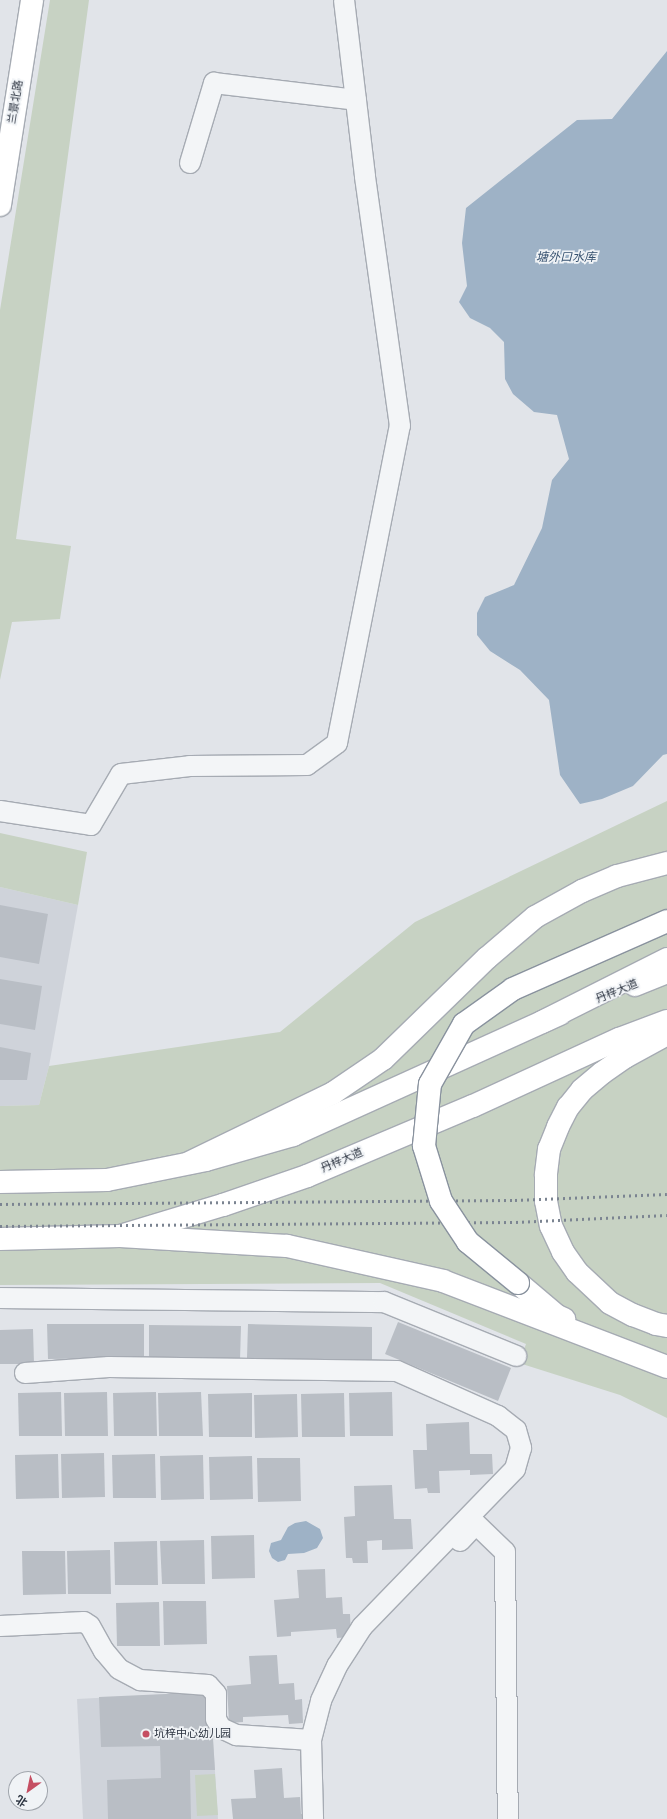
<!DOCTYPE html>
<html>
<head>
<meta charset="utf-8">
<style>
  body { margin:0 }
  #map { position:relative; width:667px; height:1819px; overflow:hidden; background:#e1e4e9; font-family:Rubik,"Noto Sans SC",sans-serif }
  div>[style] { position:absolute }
  .built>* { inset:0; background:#cfd3da }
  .green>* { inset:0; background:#c7d2c3 }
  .water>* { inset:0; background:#9eb2c6 }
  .building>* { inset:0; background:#b9bec5 }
  .roads { filter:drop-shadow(1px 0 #a6abb3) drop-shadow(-1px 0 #a6abb3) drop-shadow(0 1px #a6abb3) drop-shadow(0 -1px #a6abb3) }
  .minor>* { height:20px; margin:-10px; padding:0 10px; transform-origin:10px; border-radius:10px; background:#f3f5f7 }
  .major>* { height:22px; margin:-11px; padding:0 11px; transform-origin:11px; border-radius:11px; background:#fff }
  .highway>* { height:22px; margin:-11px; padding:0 11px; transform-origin:11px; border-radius:11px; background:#fff }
  .rail>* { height:3px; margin-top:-1.5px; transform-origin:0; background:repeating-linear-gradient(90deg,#7b8491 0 2px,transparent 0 6px) }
  .bridges { filter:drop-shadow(1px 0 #89929e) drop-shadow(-1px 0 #89929e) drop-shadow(0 1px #89929e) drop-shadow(0 -1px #89929e) }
  .highway-bridge>* { height:22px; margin:-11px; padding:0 11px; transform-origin:11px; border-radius:11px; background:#fff }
  .dots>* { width:11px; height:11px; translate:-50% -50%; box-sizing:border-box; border:2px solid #f0f3f6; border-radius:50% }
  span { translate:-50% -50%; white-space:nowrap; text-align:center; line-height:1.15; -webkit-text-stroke:3.5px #f0f3f6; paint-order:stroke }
  .street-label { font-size:11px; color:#2a323f }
  .poi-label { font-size:11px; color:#2a323f }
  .left { translate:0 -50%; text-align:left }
  .water-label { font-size:12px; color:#375270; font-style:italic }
  .north { position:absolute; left:8px; top:1771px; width:40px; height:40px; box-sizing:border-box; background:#f0f3f6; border:1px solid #a1a6ad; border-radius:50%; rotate:213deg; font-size:11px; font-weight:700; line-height:16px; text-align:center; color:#2a323f }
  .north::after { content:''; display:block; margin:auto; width:14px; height:18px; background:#c54f63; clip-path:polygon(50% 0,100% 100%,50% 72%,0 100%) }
</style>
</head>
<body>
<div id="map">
  <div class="built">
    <i style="clip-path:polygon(0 887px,78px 905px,49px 1066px,39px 1105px,0 1106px)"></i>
    <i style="clip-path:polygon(210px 1692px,218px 1819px,83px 1819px,77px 1699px)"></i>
  </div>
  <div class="green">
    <i style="clip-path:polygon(50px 0,89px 0,16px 539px,71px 546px,60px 619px,12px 622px,0 680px,0 310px)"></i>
    <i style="clip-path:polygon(667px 801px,667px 1418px,620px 1395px,519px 1363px,526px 1344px,380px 1283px,0 1285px,0 1106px,39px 1105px,49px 1066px,280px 1032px,415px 922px)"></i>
    <i style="clip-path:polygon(0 833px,87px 852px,78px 905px,0 887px)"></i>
    <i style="clip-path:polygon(215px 1774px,218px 1815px,197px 1816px,195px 1775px)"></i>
  </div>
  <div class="water">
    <i style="clip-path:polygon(667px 51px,667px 754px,663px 755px,633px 786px,602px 799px,580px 804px,560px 775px,549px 700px,520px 670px,490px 651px,477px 635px,477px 613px,485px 597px,514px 585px,542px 528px,552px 480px,569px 459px,557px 415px,534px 412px,513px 394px,505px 379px,504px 342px,490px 328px,470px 318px,459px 302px,467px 286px,462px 243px,466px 208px,577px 120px,612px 119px)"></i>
    <i style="clip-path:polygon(306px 1521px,320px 1529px,323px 1538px,317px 1548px,304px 1553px,288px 1554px,285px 1560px,278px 1562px,272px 1558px,269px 1551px,271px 1543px,281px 1540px,288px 1527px,295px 1523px)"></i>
  </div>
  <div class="building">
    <i style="clip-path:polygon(0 905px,48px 914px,39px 964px,0 957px)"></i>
    <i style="clip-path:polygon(0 979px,42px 986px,35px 1030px,0 1024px)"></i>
    <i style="clip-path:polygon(0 1047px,31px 1053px,27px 1080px,0 1080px)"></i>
    <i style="clip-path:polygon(398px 1322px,511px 1368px,498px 1401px,385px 1354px)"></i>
    <i style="clip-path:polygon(47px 1324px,144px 1324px,144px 1358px,48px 1359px)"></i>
    <i style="clip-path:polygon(248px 1324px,372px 1327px,372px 1361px,247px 1358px)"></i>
    <i style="clip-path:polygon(149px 1325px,241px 1326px,240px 1360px,149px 1359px)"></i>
    <i style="clip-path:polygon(33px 1329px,34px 1364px,0 1364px,0 1330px)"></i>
    <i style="clip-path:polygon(61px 1392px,62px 1436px,19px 1436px,18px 1393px)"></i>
    <i style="clip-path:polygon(107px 1392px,108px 1436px,65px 1436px,64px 1393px)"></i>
    <i style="clip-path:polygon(156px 1392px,157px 1436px,114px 1436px,113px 1393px)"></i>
    <i style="clip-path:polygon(201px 1392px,203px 1436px,159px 1436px,158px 1393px)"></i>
    <i style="clip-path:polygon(392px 1392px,393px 1436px,350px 1436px,349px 1393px)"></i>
    <i style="clip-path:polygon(252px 1393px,252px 1437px,209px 1437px,208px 1394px)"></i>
    <i style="clip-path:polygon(344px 1393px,345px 1437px,302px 1437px,301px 1394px)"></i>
    <i style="clip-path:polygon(297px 1394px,298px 1437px,255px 1438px,254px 1395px)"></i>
    <i style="clip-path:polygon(469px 1422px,470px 1454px,492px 1454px,493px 1474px,470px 1475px,470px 1470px,439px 1471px,440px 1493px,428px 1493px,427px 1488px,415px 1489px,413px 1450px,427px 1450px,426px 1424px)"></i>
    <i style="clip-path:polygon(104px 1453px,105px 1497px,62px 1498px,61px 1454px)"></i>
    <i style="clip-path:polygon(58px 1454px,59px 1498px,16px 1499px,15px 1455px)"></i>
    <i style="clip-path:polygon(155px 1454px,156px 1498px,113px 1498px,112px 1455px)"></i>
    <i style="clip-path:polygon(203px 1455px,204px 1499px,161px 1500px,160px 1456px)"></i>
    <i style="clip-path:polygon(252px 1456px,253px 1499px,210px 1500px,209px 1457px)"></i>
    <i style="clip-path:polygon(257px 1458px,300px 1458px,301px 1501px,258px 1502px)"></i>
    <i style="clip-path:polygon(392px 1485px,394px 1519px,411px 1519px,413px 1549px,382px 1550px,382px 1540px,367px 1541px,368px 1563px,353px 1563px,352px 1558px,346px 1558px,344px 1517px,355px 1516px,354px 1486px)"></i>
    <i style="clip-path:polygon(254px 1535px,255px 1578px,212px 1579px,211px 1536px)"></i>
    <i style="clip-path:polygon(204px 1540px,205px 1584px,162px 1584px,160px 1541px)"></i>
    <i style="clip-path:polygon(157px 1541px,158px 1585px,115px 1585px,114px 1542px)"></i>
    <i style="clip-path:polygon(110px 1550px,111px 1594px,68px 1594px,67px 1551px)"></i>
    <i style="clip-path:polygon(22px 1551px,65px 1551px,66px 1594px,23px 1595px)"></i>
    <i style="clip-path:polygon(325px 1569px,326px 1598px,342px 1597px,343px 1614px,350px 1614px,351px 1637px,337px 1638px,336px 1629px,291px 1632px,291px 1636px,277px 1637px,274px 1600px,299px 1598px,297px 1570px)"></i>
    <i style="clip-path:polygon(163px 1601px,206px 1601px,207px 1644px,164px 1645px)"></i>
    <i style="clip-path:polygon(159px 1602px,160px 1646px,117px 1646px,116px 1603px)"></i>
    <i style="clip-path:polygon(277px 1655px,279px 1684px,294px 1683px,295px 1700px,302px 1699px,303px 1723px,289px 1724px,288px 1715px,243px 1717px,243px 1722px,229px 1723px,227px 1686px,251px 1684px,249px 1656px)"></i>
    <i style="clip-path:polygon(210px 1692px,215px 1770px,190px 1770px,191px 1819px,108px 1819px,107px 1780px,161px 1778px,160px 1746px,101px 1747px,99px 1697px)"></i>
    <i style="clip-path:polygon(282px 1768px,284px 1798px,300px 1797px,301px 1814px,307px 1813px,307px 1819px,233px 1819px,231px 1799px,256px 1798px,254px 1770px)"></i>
  </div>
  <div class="roads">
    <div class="minor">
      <i style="left:190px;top:163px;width:84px;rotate:-73.3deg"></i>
      <i style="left:214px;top:83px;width:143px;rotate:6.8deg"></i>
      <i style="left:0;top:811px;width:92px;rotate:8.7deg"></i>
      <i style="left:91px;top:825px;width:59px;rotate:-59.5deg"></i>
      <i style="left:121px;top:774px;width:69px;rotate:-6.6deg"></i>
      <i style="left:190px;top:766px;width:117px;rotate:-0.5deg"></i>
      <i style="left:307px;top:765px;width:37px;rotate:-36deg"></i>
      <i style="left:337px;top:743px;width:323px;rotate:-78.8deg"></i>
      <i style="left:400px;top:426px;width:252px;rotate:-98deg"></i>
      <i style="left:365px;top:176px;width:177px;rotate:-96.8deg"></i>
      <i style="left:0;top:1298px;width:384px;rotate:0.6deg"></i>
      <i style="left:384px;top:1302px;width:143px;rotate:22.2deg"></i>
      <i style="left:25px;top:1373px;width:84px;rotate:-4.1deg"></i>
      <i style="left:109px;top:1367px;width:288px;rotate:0.8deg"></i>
      <i style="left:397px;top:1371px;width:111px;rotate:24deg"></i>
      <i style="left:498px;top:1416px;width:23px;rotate:38deg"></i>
      <i style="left:516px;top:1430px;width:19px;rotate:74deg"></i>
      <i style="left:521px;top:1448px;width:22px;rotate:106deg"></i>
      <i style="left:515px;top:1469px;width:220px;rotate:134.1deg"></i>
      <i style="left:362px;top:1627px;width:46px;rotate:122.7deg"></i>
      <i style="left:337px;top:1666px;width:38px;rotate:115deg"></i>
      <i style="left:321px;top:1701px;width:40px;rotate:104.4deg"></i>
      <i style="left:311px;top:1740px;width:79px;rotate:88.5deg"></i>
      <i style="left:460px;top:1541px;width:23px;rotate:-47deg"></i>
      <i style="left:476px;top:1524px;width:40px;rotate:44deg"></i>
      <i style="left:505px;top:1552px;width:267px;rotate:89.4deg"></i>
      <i style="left:0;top:1626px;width:84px;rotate:-2.7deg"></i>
      <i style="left:84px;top:1622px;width:7px;rotate:34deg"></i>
      <i style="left:90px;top:1626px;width:29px;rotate:61deg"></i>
      <i style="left:104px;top:1651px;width:23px;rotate:50deg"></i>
      <i style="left:119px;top:1669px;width:24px;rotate:28deg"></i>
      <i style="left:140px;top:1680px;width:68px;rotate:4.2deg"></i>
      <i style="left:208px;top:1685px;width:12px;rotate:48deg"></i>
      <i style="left:216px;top:1694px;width:25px;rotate:90deg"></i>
      <i style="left:216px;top:1719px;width:10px;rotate:61deg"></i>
      <i style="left:221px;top:1728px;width:17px;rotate:25deg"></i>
      <i style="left:236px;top:1735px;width:75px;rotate:3.8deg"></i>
    </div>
    <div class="major">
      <i style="left:0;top:205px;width:207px;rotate:-81.1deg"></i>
      <i style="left:635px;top:985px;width:35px;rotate:-22deg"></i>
      <i style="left:0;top:1182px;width:107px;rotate:-1.1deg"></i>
      <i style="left:107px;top:1180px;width:101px;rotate:-11.4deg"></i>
      <i style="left:206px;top:1160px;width:91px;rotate:-16deg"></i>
      <i style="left:293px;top:1135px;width:293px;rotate:-24.4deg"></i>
      <i style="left:0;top:1239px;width:120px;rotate:-1.4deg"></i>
      <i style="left:120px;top:1236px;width:108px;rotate:-16.8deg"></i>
      <i style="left:223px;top:1205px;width:89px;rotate:-19deg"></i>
      <i style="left:307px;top:1176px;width:180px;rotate:-22.9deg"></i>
      <i style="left:473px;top:1106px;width:161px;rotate:-24.7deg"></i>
      <i style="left:619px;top:1039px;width:51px;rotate:-20.6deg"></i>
    </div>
    <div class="highway">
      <i style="left:542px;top:1022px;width:140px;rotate:-26.7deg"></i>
      <i style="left:667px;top:1034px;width:48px;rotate:151.3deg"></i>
      <i style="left:625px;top:1057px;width:28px;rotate:145deg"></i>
      <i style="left:602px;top:1073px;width:26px;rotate:140deg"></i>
      <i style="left:582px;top:1090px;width:22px;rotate:129deg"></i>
      <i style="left:568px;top:1107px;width:22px;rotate:117deg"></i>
      <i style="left:558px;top:1127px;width:24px;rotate:112deg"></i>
      <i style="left:549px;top:1149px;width:26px;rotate:97deg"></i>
      <i style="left:546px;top:1175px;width:26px;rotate:90deg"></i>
      <i style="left:546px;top:1201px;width:25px;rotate:79deg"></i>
      <i style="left:551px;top:1226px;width:29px;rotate:65deg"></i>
      <i style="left:563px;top:1252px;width:24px;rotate:55deg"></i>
      <i style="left:577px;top:1272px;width:45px;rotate:43.2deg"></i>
      <i style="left:610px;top:1303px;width:26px;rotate:28deg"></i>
      <i style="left:633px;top:1315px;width:25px;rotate:21deg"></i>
      <i style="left:656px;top:1324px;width:11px;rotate:10deg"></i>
      <i style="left:189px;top:1163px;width:160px;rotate:-25.9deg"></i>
      <i style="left:333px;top:1093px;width:60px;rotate:-34.2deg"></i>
      <i style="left:383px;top:1059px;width:145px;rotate:-44.2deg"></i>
      <i style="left:487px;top:958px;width:63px;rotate:-40.5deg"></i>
      <i style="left:535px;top:917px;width:54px;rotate:-29deg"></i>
      <i style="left:582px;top:891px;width:38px;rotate:-23deg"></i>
      <i style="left:617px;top:876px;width:52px;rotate:-14.6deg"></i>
      <i style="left:120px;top:1236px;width:167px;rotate:3.4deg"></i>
      <i style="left:287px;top:1246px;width:160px;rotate:12.6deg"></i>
      <i style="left:443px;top:1281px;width:240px;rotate:21deg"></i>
      <i style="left:518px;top:1283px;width:51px;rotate:40.2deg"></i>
      <i style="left:557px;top:1316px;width:8px;rotate:23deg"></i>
    </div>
  </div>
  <div class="rail">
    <i style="left:0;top:1204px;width:515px;rotate:-0.45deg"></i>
    <i style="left:515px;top:1200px;width:152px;rotate:-2.3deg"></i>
    <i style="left:0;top:1226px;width:516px;rotate:-0.44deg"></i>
    <i style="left:516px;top:1222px;width:151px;rotate:-2.7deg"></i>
  </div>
  <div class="bridges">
    <div class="highway-bridge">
      <i style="left:518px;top:1283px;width:65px;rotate:-140.6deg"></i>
      <i style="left:468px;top:1242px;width:49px;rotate:-123.4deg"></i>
      <i style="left:441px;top:1201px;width:58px;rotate:-107.2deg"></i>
      <i style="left:424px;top:1146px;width:62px;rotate:-84.5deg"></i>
      <i style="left:430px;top:1084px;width:69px;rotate:-60.5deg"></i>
      <i style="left:464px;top:1024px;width:60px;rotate:-35.5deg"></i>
      <i style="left:513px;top:989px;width:168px;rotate:-23.8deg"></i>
    </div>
  </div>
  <div class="dots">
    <i style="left:146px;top:1734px;background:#c54f63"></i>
  </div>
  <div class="street-label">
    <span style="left:16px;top:102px;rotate:-81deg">兰景北路</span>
    <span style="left:617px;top:992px;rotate:-22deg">丹梓大道</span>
    <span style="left:342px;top:1161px;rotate:-23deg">丹梓大道</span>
  </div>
  <div class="poi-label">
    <span class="left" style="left:154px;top:1734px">坑梓中心幼儿园</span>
  </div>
  <div class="water-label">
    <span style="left:566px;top:258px">塘外口水库</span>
  </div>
  <div class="north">北</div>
</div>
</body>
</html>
